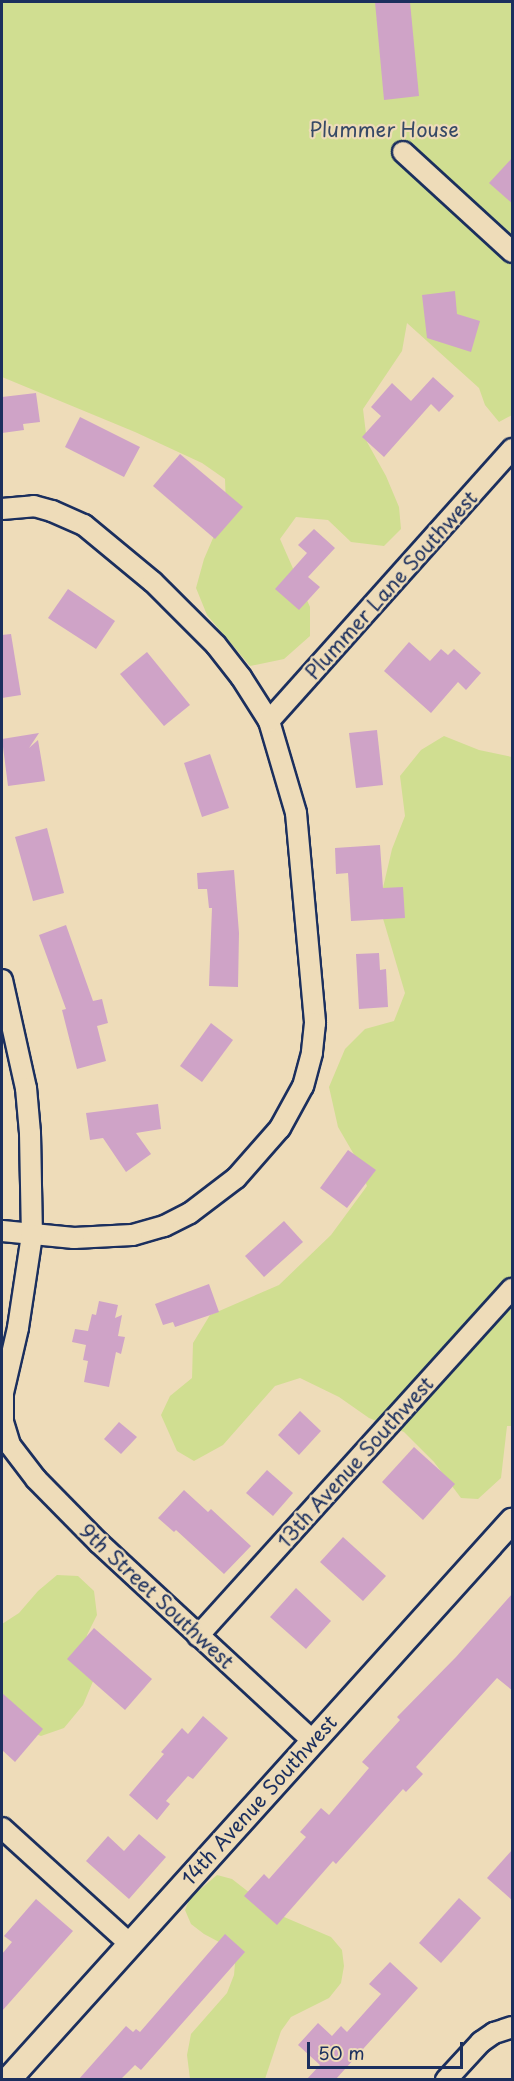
<!DOCTYPE html>
<html>
<head>
<meta charset="utf-8">
<style>
  body { margin:0 }
  #map { position:relative; width:514px; height:2081px; overflow:hidden; background:#eedcb9; font-family:"Playpen Sans",sans-serif }
  div>[style] { position:absolute }
  .green>* { inset:0; background:#d0de91 }
  .building>* { inset:0; background:#cfa3c7 }
  .roads { filter:drop-shadow(2px 0 #1b2f5e) drop-shadow(-2px 0 #1b2f5e) drop-shadow(0 2px #1b2f5e) drop-shadow(0 -2px #1b2f5e) }
  .minor>* { height:20px; margin:-10px; padding:0 10px; transform-origin:10px; border-radius:10px; background:#eedcb9 }
  .tertiary>* { height:24px; margin:-12px; padding:0 12px; transform-origin:12px; border-radius:12px; background:#eedcb9 }
  span { translate:-50% -50%; white-space:nowrap; text-align:center; line-height:1.15; -webkit-text-stroke:4.5px #eedcb9; paint-order:stroke }
  .park-label { font-size:20px; color:#364966 }
  .street-label { font-size:20px; color:#1b2f5e }
  .frame { position:absolute; inset:0; border:3px solid #1b2f5e; pointer-events:none }
  .scale { position:absolute; left:307px; top:2042px; width:156px; height:27px; box-sizing:border-box; border:3px solid #1b2f5e; border-top:0; padding-left:8px; font-size:18px; line-height:21px; white-space:nowrap; color:#1b2f5e; -webkit-text-stroke:4px #eedcb9; paint-order:stroke }
</style>
</head>
<body>
<div id="map">
  <div class="green">
    <i style="clip-path:polygon(2px 2px,512px 2px,512px 415px,499px 422px,485px 405px,479px 388px,407px 323px,402px 351px,363px 409px,367px 442px,386px 476px,399px 507px,401px 529px,384px 546px,351px 542px,328px 520px,296px 517px,280px 539px,310px 607px,310px 636px,284px 659px,250px 666px,207px 615px,196px 588px,204px 559px,226px 508px,225px 479px,202px 463px,135px 432px,2px 377px)"></i>
    <i style="clip-path:polygon(444px 736px,479px 750px,512px 757px,512px 1426px,507px 1426px,501px 1478px,478px 1499px,461px 1498px,434px 1462px,404px 1432px,369px 1418px,339px 1397px,300px 1378px,275px 1386px,223px 1445px,194px 1461px,177px 1451px,161px 1415px,170px 1396px,192px 1378px,193px 1343px,210px 1315px,279px 1285px,331px 1235px,367px 1186px,356px 1158px,338px 1127px,329px 1087px,345px 1049px,365px 1029px,394px 1021px,405px 993px,379px 905px,392px 849px,405px 816px,400px 776px,421px 750px)"></i>
    <i style="clip-path:polygon(57px 1575px,78px 1576px,94px 1591px,97px 1615px,87px 1635px,84px 1654px,94px 1679px,83px 1705px,64px 1728px,41px 1736px,19px 1728px,2px 1713px,2px 1624px,19px 1613px,38px 1591px)"></i>
    <i style="clip-path:polygon(217px 1875px,232px 1879px,277px 1914px,331px 1937px,342px 1950px,344px 1966px,341px 1983px,329px 1998px,291px 2017px,281px 2031px,265px 2079px,190px 2079px,187px 2055px,191px 2034px,227px 1993px,234px 1975px,236px 1951px,204px 1934px,191px 1924px,185px 1910px,190px 1898px)"></i>
  </div>
  <div class="building">
    <i style="clip-path:polygon(375px 2px,410px 2px,419px 96px,384px 100px)"></i>
    <i style="clip-path:polygon(513px 157px,513px 204px,489px 183px)"></i>
    <i style="clip-path:polygon(455px 291px,457px 314px,480px 321px,471px 352px,427px 338px,422px 295px)"></i>
    <i style="clip-path:polygon(433px 377px,454px 396px,439px 412px,431px 404px,384px 457px,362px 437px,381px 416px,371px 407px,392px 383px,411px 401px)"></i>
    <i style="clip-path:polygon(36px 393px,40px 422px,23px 424px,24px 430px,2px 433px,2px 397px)"></i>
    <i style="clip-path:polygon(80px 417px,140px 447px,124px 477px,65px 447px)"></i>
    <i style="clip-path:polygon(180px 454px,243px 507px,215px 539px,153px 486px)"></i>
    <i style="clip-path:polygon(314px 529px,335px 548px,308px 577px,320px 587px,299px 610px,275px 589px,307px 553px,298px 545px)"></i>
    <i style="clip-path:polygon(68px 589px,115px 621px,96px 649px,48px 618px)"></i>
    <i style="clip-path:polygon(11px 634px,21px 695px,2px 698px,2px 635px)"></i>
    <i style="clip-path:polygon(409px 642px,430px 661px,441px 649px,448px 655px,454px 649px,481px 673px,466px 690px,458px 682px,431px 713px,384px 671px)"></i>
    <i style="clip-path:polygon(147px 652px,190px 705px,164px 726px,120px 674px)"></i>
    <i style="clip-path:polygon(377px 730px,383px 785px,356px 788px,349px 733px)"></i>
    <i style="clip-path:polygon(39px 733px,29px 748px,38px 740px,45px 781px,8px 786px,2px 739px)"></i>
    <i style="clip-path:polygon(210px 754px,229px 808px,202px 817px,184px 763px)"></i>
    <i style="clip-path:polygon(47px 828px,64px 893px,33px 901px,15px 837px)"></i>
    <i style="clip-path:polygon(380px 845px,383px 888px,403px 887px,405px 918px,351px 921px,348px 873px,336px 874px,335px 848px)"></i>
    <i style="clip-path:polygon(234px 870px,239px 933px,238px 987px,209px 986px,212px 908px,209px 908px,207px 889px,198px 889px,197px 873px)"></i>
    <i style="clip-path:polygon(66px 925px,93px 1001px,102px 999px,108px 1023px,97px 1026px,106px 1061px,77px 1069px,62px 1010px,66px 1009px,39px 935px)"></i>
    <i style="clip-path:polygon(379px 953px,380px 970px,386px 969px,388px 1007px,359px 1009px,356px 954px)"></i>
    <i style="clip-path:polygon(211px 1023px,233px 1040px,202px 1082px,180px 1066px)"></i>
    <i style="clip-path:polygon(158px 1104px,161px 1129px,136px 1133px,151px 1154px,126px 1172px,103px 1138px,90px 1140px,86px 1113px)"></i>
    <i style="clip-path:polygon(348px 1150px,376px 1170px,347px 1208px,320px 1188px)"></i>
    <i style="clip-path:polygon(284px 1221px,303px 1242px,264px 1277px,245px 1256px)"></i>
    <i style="clip-path:polygon(209px 1284px,219px 1312px,175px 1327px,173px 1322px,163px 1325px,155px 1304px)"></i>
    <i style="clip-path:polygon(99px 1301px,118px 1305px,115px 1318px,122px 1315px,118px 1336px,125px 1337px,121px 1354px,116px 1352px,109px 1387px,84px 1382px,88px 1361px,83px 1360px,86px 1345px,72px 1342px,75px 1329px,88px 1331px,92px 1314px,96px 1315px)"></i>
    <i style="clip-path:polygon(300px 1411px,321px 1431px,299px 1455px,278px 1435px)"></i>
    <i style="clip-path:polygon(119px 1422px,137px 1437px,121px 1454px,104px 1439px)"></i>
    <i style="clip-path:polygon(414px 1447px,455px 1484px,423px 1520px,382px 1482px)"></i>
    <i style="clip-path:polygon(267px 1470px,293px 1493px,273px 1516px,246px 1493px)"></i>
    <i style="clip-path:polygon(184px 1490px,208px 1512px,211px 1509px,251px 1546px,224px 1574px,176px 1530px,174px 1532px,158px 1518px)"></i>
    <i style="clip-path:polygon(343px 1537px,386px 1576px,363px 1601px,320px 1562px)"></i>
    <i style="clip-path:polygon(296px 1588px,331px 1621px,306px 1649px,270px 1617px)"></i>
    <i style="clip-path:polygon(513px 1593px,513px 1691px,497px 1678px,416px 1767px,423px 1774px,406px 1792px,403px 1789px,336px 1864px,333px 1861px,277px 1925px,244px 1896px,264px 1874px,269px 1879px,306px 1837px,300px 1832px,321px 1808px,329px 1815px,369px 1768px,362px 1762px,400px 1720px,397px 1717px,456px 1657px)"></i>
    <i style="clip-path:polygon(94px 1628px,152px 1679px,125px 1710px,67px 1659px)"></i>
    <i style="clip-path:polygon(2px 1693px,43px 1729px,15px 1762px,2px 1750px)"></i>
    <i style="clip-path:polygon(203px 1716px,228px 1738px,193px 1779px,188px 1776px,166px 1801px,170px 1804px,157px 1820px,129px 1795px,164px 1754px,161px 1752px,182px 1728px,188px 1734px)"></i>
    <i style="clip-path:polygon(139px 1834px,166px 1857px,129px 1899px,86px 1861px,108px 1836px,124px 1851px)"></i>
    <i style="clip-path:polygon(513px 1849px,513px 1901px,487px 1878px)"></i>
    <i style="clip-path:polygon(459px 1898px,481px 1918px,441px 1963px,419px 1943px)"></i>
    <i style="clip-path:polygon(36px 1899px,73px 1931px,2px 2011px,2px 1954px,12px 1942px,4px 1936px)"></i>
    <i style="clip-path:polygon(225px 1934px,245px 1952px,141px 2070px,135px 2065px,121px 2079px,79px 2079px,126px 2026px,133px 2032px,136px 2029px,140px 2032px)"></i>
    <i style="clip-path:polygon(390px 1962px,418px 1988px,336px 2079px,307px 2079px,320px 2065px,298px 2045px,318px 2023px,332px 2036px,341px 2026px,347px 2032px,381px 1994px,369px 1984px)"></i>
  </div>
  <div class="roads">
    <div class="minor">
      <i style="left:403px;top:152px;width:148px;rotate:42.5deg"></i>
      <i style="left:2px;top:509px;width:32px;rotate:-5deg"></i>
      <i style="left:34px;top:506px;width:19px;rotate:16deg"></i>
      <i style="left:52px;top:511px;width:35px;rotate:24deg"></i>
      <i style="left:84px;top:525px;width:89px;rotate:39.6deg"></i>
      <i style="left:153px;top:582px;width:89px;rotate:45deg"></i>
      <i style="left:216px;top:645px;width:41px;rotate:52deg"></i>
      <i style="left:241px;top:677px;width:52px;rotate:57.5deg"></i>
      <i style="left:269px;top:721px;width:96px;rotate:73.6deg"></i>
      <i style="left:296px;top:813px;width:211px;rotate:84.8deg"></i>
      <i style="left:315px;top:1023px;width:30px;rotate:96deg"></i>
      <i style="left:312px;top:1053px;width:34px;rotate:105deg"></i>
      <i style="left:303px;top:1086px;width:48px;rotate:118.7deg"></i>
      <i style="left:280px;top:1128px;width:67px;rotate:131.3deg"></i>
      <i style="left:236px;top:1178px;width:58px;rotate:142.7deg"></i>
      <i style="left:190px;top:1213px;width:29px;rotate:153deg"></i>
      <i style="left:164px;top:1226px;width:33px;rotate:164deg"></i>
      <i style="left:132px;top:1235px;width:58px;rotate:177deg"></i>
      <i style="left:74px;top:1238px;width:72px;rotate:-174.4deg"></i>
      <i style="left:269px;top:721px;width:365px;rotate:-48.2deg"></i>
      <i style="left:2px;top:980px;width:111px;rotate:77.5deg"></i>
      <i style="left:26px;top:1088px;width:45px;rotate:84.9deg"></i>
      <i style="left:30px;top:1133px;width:102px;rotate:88.9deg"></i>
      <i style="left:32px;top:1235px;width:94px;rotate:98.6deg"></i>
      <i style="left:18px;top:1328px;width:67px;rotate:103deg"></i>
      <i style="left:3px;top:1393px;width:29px;rotate:90deg"></i>
      <i style="left:3px;top:1422px;width:24px;rotate:73deg"></i>
      <i style="left:10px;top:1445px;width:43px;rotate:52.6deg"></i>
      <i style="left:36px;top:1479px;width:90px;rotate:45.5deg"></i>
      <i style="left:99px;top:1543px;width:292px;rotate:42.8deg"></i>
      <i style="left:198px;top:1636px;width:468px;rotate:-47.9deg"></i>
      <i style="left:2px;top:1828px;width:171px;rotate:42.2deg"></i>
      <i style="left:446px;top:2080px;width:52px;rotate:-47.4deg"></i>
      <i style="left:481px;top:2042px;width:16px;rotate:-35deg"></i>
      <i style="left:494px;top:2033px;width:19px;rotate:-18deg"></i>
    </div>
    <div class="tertiary">
      <i style="left:8px;top:2080px;width:753px;rotate:-47.96deg"></i>
    </div>
  </div>
  <div class="park-label">
    <span style="left:384px;top:129px">Plummer House</span>
  </div>
  <div class="street-label">
    <span style="left:391px;top:585px;rotate:-48deg">Plummer Lane Southwest</span>
    <span style="left:355px;top:1462px;rotate:-48deg">13th Avenue Southwest</span>
    <span style="left:157px;top:1596px;rotate:43deg">9th Street Southwest</span>
    <span style="left:259px;top:1800px;rotate:-48deg">14th Avenue Southwest</span>
  </div>
  <div class="frame"></div>
  <div class="scale">50 m</div>
</div>
</body>
</html>
